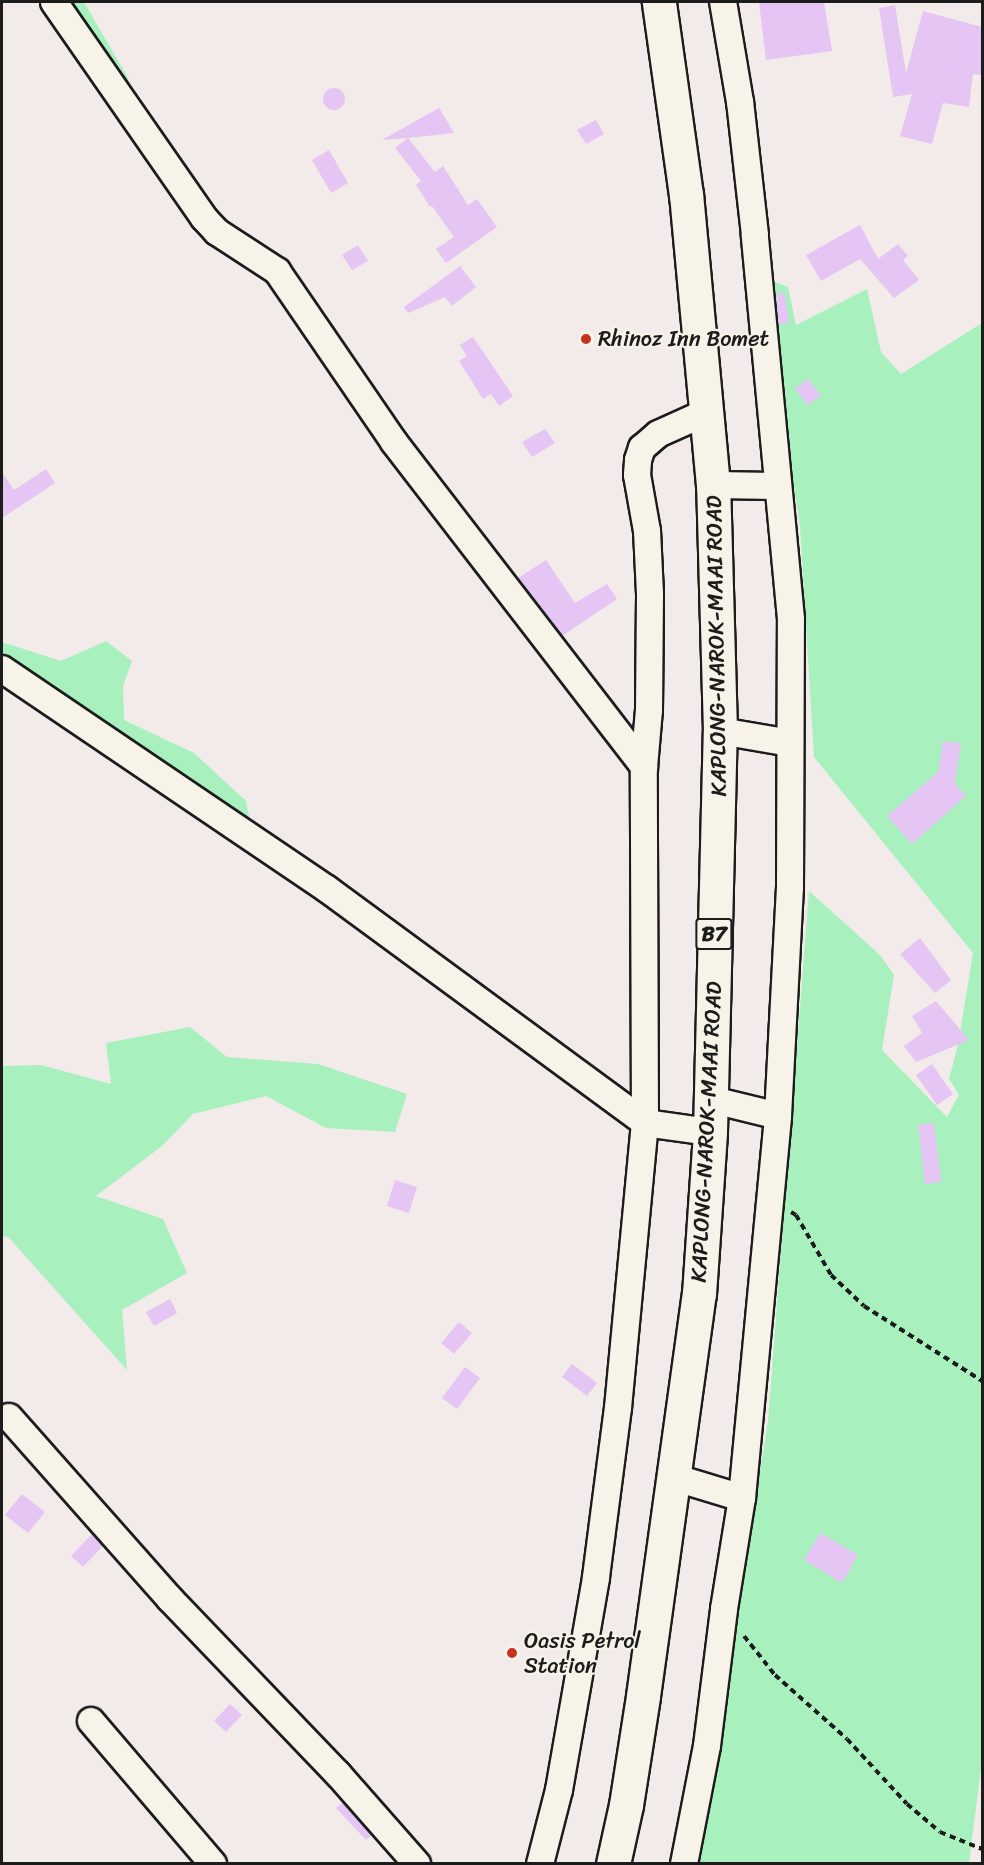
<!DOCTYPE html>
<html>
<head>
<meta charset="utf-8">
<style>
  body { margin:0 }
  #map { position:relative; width:984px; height:1865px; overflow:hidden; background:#f3eaea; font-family:Sriracha,sans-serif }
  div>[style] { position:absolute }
  .green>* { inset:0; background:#a8f1be }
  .building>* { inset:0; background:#e5c5f3 }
  .round { border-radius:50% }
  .path>* { height:4px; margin-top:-2px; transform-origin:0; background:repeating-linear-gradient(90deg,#1c1c1c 0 6px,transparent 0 10.5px) }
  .roads { filter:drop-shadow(2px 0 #1c1c1c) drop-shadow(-2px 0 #1c1c1c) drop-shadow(0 2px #1c1c1c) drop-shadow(0 -2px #1c1c1c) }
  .minor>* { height:26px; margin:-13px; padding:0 13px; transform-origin:13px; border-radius:13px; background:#f7f3e8 }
  .highway>* { height:33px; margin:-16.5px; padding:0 16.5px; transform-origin:16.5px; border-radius:16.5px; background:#f7f3e8 }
  .dots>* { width:16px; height:16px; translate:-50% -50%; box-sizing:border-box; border:3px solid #f7f3e8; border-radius:50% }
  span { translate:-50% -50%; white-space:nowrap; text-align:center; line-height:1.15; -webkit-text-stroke:4.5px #f7f3e8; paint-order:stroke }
  .shield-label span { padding:2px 4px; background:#f7f3e8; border:2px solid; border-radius:4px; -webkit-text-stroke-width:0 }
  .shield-label { font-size:21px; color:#1c1c1c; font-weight:700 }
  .poi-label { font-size:22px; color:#1c1c1c }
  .left { translate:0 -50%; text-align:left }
  .street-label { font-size:22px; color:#1c1c1c }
  .frame { position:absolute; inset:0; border:3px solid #1c1c1c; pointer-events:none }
</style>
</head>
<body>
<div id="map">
  <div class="green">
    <i style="clip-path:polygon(59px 2px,84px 2px,128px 78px,140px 120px)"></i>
    <i style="clip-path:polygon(773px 281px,788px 287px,796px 325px,867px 289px,881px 352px,901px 374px,982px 323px,982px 1761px,969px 1863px,698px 1864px,768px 1421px,809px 891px,880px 955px,894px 975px,882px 1050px,947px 1117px,959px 1095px,949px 1079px,958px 1045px,973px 953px,814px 757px,800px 527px,766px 295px)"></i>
    <i style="clip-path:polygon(106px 641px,132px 661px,123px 686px,124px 720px,194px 753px,246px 801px,251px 827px,2px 662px,2px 642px,61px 661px)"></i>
    <i style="clip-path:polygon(190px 1027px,227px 1057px,318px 1064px,407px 1094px,395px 1132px,326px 1128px,266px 1096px,193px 1114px,162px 1146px,96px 1196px,163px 1219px,187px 1273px,122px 1310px,127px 1370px,9px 1238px,2px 1235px,2px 1066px,41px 1065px,111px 1084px,106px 1043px)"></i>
  </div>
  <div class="building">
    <i style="clip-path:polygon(759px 2px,824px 2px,832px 51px,766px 60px)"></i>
    <i style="clip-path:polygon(895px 5px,906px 73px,923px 11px,982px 27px,982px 75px,973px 74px,969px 107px,943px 103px,932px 144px,900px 136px,912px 94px,893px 97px,879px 8px)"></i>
    <i class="round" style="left:323px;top:88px;width:22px;height:22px"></i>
    <i style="clip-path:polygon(439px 108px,454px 133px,408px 138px,435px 172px,443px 166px,468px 205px,477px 199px,497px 227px,446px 263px,436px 249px,454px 237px,432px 206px,430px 207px,416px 185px,421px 181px,395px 148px,408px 138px,382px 140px)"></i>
    <i style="clip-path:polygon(596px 120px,604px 134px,586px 144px,577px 130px)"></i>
    <i style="clip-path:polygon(329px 150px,348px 183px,331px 193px,312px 160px)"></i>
    <i style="clip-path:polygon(860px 225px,878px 259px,898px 244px,908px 256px,903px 260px,919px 280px,894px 298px,860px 259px,821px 281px,806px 255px)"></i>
    <i style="clip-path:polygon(358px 245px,368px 261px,352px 270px,342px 255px)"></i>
    <i style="clip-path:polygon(460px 266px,476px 287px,452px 306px,445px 297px,408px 313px,404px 307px)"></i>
    <i style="clip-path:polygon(785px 293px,789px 323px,778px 324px,776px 294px)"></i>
    <i style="clip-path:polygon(473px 337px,513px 396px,499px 406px,491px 394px,483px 399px,459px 361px,467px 356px,460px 345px)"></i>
    <i style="clip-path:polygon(808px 379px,821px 396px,807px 405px,795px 388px)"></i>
    <i style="clip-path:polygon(545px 429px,555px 443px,532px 457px,522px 442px)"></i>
    <i style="clip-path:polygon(46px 469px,55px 483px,2px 518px,2px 472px,14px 490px)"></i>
    <i style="clip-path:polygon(546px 560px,575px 603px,607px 584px,617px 599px,562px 636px,518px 578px)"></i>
    <i style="clip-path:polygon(943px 741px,961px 743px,955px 784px,966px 796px,912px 844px,887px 816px,938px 772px)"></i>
    <i style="clip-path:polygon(920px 938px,951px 980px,935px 993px,900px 954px)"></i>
    <i style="clip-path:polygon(936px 1001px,969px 1040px,916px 1062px,904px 1046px,922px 1033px,912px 1016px)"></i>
    <i style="clip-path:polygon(932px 1064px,953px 1094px,937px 1105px,916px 1075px)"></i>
    <i style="clip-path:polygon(934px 1123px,941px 1182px,925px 1184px,918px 1125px)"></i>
    <i style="clip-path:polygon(395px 1180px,417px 1187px,409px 1213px,387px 1206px)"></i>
    <i style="clip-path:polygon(170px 1299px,177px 1313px,154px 1326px,146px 1312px)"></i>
    <i style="clip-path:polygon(459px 1322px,472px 1333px,454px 1354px,441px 1343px)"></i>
    <i style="clip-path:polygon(572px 1364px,597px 1383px,587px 1396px,562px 1377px)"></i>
    <i style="clip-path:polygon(465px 1367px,480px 1378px,457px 1409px,442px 1398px)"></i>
    <i style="clip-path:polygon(22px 1494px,45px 1512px,28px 1533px,5px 1515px)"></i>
    <i style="clip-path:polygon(820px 1533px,858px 1555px,842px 1583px,804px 1560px)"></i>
    <i style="clip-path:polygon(92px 1534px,103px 1546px,83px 1567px,71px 1556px)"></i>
    <i style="clip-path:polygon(230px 1704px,242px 1715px,226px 1732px,214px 1721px)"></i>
    <i style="clip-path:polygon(343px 1802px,372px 1835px,366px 1840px,336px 1808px)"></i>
  </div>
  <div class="path">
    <i style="left:791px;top:1212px;width:6px;rotate:31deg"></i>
    <i style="left:796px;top:1215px;width:69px;rotate:59.7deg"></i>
    <i style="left:831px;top:1275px;width:45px;rotate:43.2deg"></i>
    <i style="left:864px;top:1306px;width:140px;rotate:32.4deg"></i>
    <i style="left:744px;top:1636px;width:50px;rotate:51.5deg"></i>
    <i style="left:775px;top:1675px;width:96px;rotate:41.6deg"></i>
    <i style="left:847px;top:1739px;width:88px;rotate:47.3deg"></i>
    <i style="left:907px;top:1804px;width:43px;rotate:40.3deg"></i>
    <i style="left:940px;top:1832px;width:45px;rotate:22deg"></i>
  </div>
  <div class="roads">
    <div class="minor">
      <i style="left:54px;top:2px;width:263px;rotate:55.2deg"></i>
      <i style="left:204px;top:218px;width:19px;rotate:47deg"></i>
      <i style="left:217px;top:232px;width:72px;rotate:33deg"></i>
      <i style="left:277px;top:271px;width:207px;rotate:55.6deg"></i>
      <i style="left:394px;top:442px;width:410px;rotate:52.4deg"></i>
      <i style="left:713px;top:485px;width:65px;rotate:0.9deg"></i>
      <i style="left:2px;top:669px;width:392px;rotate:34.1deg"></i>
      <i style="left:327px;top:889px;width:395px;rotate:36.3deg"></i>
      <i style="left:645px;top:1123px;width:66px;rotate:7.9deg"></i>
      <i style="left:720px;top:731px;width:71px;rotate:9.7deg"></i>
      <i style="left:709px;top:1099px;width:71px;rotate:13.8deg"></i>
      <i style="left:9px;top:1417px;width:243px;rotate:48.5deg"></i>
      <i style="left:170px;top:1599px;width:243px;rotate:46.2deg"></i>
      <i style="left:338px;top:1774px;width:120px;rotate:48.7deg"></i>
      <i style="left:673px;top:1477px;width:72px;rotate:16.9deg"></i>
      <i style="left:91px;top:1721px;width:188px;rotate:49.5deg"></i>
      <i style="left:540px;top:1864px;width:76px;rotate:-75.6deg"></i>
      <i style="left:559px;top:1790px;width:216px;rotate:-80.1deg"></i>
      <i style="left:596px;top:1577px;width:170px;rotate:-82.6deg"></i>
      <i style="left:618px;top:1408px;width:286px;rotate:-84.6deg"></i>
      <i style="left:645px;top:1123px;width:356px;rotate:-90.2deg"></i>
      <i style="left:644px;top:767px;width:57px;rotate:-85deg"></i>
      <i style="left:649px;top:710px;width:116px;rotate:-89.5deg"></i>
      <i style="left:650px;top:594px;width:63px;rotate:-92.7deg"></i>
      <i style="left:647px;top:531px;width:57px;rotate:-100.1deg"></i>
      <i style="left:637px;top:475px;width:15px;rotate:-86deg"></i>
      <i style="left:638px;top:460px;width:13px;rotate:-72deg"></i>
      <i style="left:642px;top:448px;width:21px;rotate:-41deg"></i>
      <i style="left:658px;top:434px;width:51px;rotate:-24.1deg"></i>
      <i style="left:684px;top:1864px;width:120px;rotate:-79deg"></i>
      <i style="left:707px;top:1746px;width:138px;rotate:-82.9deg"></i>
      <i style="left:724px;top:1609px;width:112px;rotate:-80.8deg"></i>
      <i style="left:742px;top:1498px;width:384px;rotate:-84.6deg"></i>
      <i style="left:778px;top:1116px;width:229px;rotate:-87deg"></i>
      <i style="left:790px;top:887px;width:268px;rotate:-89.8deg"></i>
      <i style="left:791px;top:619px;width:386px;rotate:-95.4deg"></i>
      <i style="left:755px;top:235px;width:134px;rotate:-96.4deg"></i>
      <i style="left:740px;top:102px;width:101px;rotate:-99.6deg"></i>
    </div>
    <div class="highway">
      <i style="left:613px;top:1864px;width:60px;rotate:-77.6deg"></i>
      <i style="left:626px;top:1805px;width:110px;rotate:-81.1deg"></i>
      <i style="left:643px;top:1696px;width:406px;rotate:-82.1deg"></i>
      <i style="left:699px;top:1294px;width:162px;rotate:-86.1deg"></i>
      <i style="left:710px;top:1132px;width:401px;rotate:-88.6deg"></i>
      <i style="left:720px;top:731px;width:246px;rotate:-91.6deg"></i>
      <i style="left:713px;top:485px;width:291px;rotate:-95.3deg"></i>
      <i style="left:686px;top:195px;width:195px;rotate:-98deg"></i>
    </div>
  </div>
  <div class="dots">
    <i style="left:586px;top:339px;background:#c8321e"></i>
    <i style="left:512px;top:1653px;background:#c8321e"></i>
  </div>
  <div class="shield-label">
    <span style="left:714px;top:934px">B7</span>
  </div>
  <div class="poi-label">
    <span class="left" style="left:598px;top:339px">Rhinoz Inn Bomet</span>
    <span class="left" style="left:524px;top:1653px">Oasis Petrol<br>Station</span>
  </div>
  <div class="street-label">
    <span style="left:716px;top:646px;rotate:-91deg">KAPLONG-NAROK-MAAI ROAD</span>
    <span style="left:706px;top:1132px;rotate:-87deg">KAPLONG-NAROK-MAAI ROAD</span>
  </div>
  <div class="frame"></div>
</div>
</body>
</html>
